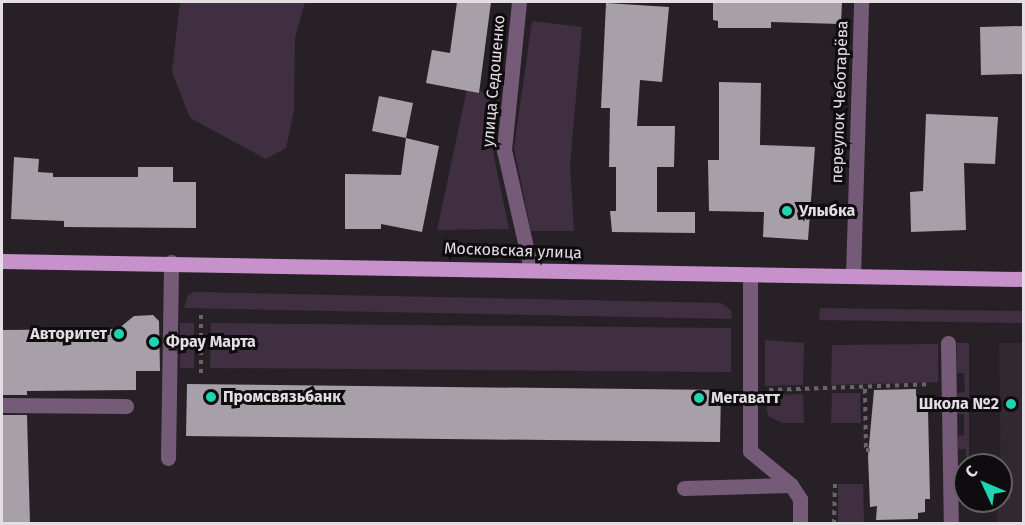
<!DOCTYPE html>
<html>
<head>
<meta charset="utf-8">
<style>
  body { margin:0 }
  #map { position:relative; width:1025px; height:525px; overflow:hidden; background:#272127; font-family:"Fira Sans",sans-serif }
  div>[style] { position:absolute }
  .built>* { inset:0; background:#322832 }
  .green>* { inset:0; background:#3f2f40 }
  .building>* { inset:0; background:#a8a0a8 }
  .path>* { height:4px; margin-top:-2px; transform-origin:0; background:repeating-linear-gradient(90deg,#6a656a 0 4.5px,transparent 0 9px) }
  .minor>* { height:15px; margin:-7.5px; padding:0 7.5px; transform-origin:7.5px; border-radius:7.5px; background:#755b77 }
  .major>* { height:15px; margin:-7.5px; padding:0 7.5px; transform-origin:7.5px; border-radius:7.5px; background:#c791cb }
  .dots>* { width:16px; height:16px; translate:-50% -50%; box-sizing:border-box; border:3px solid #0e0c0e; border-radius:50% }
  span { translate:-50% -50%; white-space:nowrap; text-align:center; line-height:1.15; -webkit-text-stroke:6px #0e0c0e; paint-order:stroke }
  .street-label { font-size:16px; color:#e2dee2 }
  .poi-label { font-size:16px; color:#e2dee2; font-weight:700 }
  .left { translate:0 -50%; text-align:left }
  .right { translate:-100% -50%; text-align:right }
  .frame { position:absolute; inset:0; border:3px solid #e2dee2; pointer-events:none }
  .north { position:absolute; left:953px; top:453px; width:60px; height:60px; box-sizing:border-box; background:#0e0c0e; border:2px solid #636063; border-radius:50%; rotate:314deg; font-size:16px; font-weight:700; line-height:24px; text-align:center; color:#e2dee2 }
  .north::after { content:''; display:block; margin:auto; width:21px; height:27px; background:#1dd5b1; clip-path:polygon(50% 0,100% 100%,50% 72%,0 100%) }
</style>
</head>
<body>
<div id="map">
  <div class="built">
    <i style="clip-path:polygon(999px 343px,1023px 343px,1023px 523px,997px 523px,998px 501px,1001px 501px)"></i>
  </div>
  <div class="green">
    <i style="clip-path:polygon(180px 2px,305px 2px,295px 38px,294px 110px,286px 148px,266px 159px,190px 118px,172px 72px)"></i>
    <i style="clip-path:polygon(532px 21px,582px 27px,570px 166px,574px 231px,531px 231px,514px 148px)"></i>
    <i style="clip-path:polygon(468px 84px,500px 102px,493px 152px,509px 229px,437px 230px)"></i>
    <i style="clip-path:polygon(194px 292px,721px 303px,731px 310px,732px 319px,184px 308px,188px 295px)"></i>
    <i style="clip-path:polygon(820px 308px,1023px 311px,1023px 323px,819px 320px)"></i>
    <i style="clip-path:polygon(180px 323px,194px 323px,194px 368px,180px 368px)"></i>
    <i style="clip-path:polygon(211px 323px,731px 328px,731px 372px,210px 368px)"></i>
    <i style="clip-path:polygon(765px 340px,804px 343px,803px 385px,765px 386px)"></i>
    <i style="clip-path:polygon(957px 343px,969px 343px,969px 465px,966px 465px,966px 449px,958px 449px,958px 436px,964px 435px,964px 414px,957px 414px,957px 393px,965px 392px,964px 373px,957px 373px)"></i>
    <i style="clip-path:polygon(938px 344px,938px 382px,831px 385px,832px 345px)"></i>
    <i style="clip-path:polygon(832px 393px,860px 393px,861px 423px,831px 423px)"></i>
    <i style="clip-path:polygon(803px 394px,804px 423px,782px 423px,768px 416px,765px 395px)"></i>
    <i style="clip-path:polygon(838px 484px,863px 484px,864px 523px,838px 523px)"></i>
  </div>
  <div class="building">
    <i style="clip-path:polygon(457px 2px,491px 2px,479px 93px,426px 83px,432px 50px,450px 53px)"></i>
    <i style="clip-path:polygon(713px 2px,842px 2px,841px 24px,771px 22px,771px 28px,718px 28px,718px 21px,713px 20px)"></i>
    <i style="clip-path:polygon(606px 3px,669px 7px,662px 82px,640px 80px,637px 126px,675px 126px,674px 167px,657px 167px,657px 212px,695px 212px,695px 233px,612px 232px,610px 211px,616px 211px,616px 167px,609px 167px,610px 108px,601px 108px)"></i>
    <i style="clip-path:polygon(1023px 26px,1023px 74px,981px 75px,980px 27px)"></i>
    <i style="clip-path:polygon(719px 82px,761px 83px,760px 145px,815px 147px,808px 240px,763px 237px,764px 212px,709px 211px,708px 160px,719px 160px)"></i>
    <i style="clip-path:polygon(379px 96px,413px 103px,406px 138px,372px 131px)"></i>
    <i style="clip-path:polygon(926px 114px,998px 117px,995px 164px,964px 163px,966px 230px,911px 232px,910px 192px,923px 191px)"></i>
    <i style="clip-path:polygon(406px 138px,439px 146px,422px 232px,381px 224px,381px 229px,345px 229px,345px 174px,401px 175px)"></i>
    <i style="clip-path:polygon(14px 157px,39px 159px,38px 172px,53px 173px,53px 177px,138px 177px,138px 167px,173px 167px,173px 182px,196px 182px,196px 228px,64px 227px,64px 221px,11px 219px)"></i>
    <i style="clip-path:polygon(153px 315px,159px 321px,160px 371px,136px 371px,136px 390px,27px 391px,27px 395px,2px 395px,2px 330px,118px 329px,134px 316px)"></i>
    <i style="clip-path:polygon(187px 384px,721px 390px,720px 442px,186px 436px)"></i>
    <i style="clip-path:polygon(916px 389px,916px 396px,922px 396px,922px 410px,928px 410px,930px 499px,925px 499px,925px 512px,918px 513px,918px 519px,876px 520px,877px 506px,870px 507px,868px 456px,874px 390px)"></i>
    <i style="clip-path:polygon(2px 415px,27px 415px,30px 524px,2px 524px)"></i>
  </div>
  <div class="path">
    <i style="left:201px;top:315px;width:60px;rotate:90deg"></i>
    <i style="left:865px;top:389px;width:61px;rotate:89.1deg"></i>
    <i style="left:866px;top:450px;width:7px"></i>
    <i style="left:769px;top:390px;width:160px;rotate:-2.1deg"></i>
    <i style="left:834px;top:524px;width:40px;rotate:-88.6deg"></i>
  </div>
  <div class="minor">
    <i style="left:519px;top:2px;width:149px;rotate:95.8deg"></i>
    <i style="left:504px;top:150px;width:122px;rotate:77.2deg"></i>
    <i style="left:750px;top:275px;width:176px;rotate:90deg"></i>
    <i style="left:750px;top:451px;width:53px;rotate:39.7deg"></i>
    <i style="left:791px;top:485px;width:17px;rotate:57deg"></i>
    <i style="left:800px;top:499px;width:25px;rotate:90deg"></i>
    <i style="left:853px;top:276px;width:274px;rotate:-88.3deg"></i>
    <i style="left:948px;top:343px;width:181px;rotate:89.1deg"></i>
    <i style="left:2px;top:405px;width:124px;rotate:0.5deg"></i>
    <i style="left:168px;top:458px;width:196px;rotate:-89.1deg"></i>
    <i style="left:684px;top:488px;width:107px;rotate:-1.6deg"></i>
  </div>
  <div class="major">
    <i style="left:2px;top:261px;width:1022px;rotate:1.01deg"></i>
  </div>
  <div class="dots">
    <i style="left:787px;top:211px;background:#1dd5b1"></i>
    <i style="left:119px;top:334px;background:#1dd5b1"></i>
    <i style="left:154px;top:342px;background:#1dd5b1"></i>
    <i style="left:211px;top:397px;background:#1dd5b1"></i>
    <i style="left:699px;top:398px;background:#1dd5b1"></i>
    <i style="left:1011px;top:404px;background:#1dd5b1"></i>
  </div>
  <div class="street-label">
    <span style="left:494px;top:81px;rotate:-85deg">улица Седошенко</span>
    <span style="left:840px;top:102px;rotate:-88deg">переулок Чеботарёва</span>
    <span style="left:513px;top:251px;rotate:2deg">Московская улица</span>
  </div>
  <div class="poi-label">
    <span class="left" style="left:799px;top:211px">Улыбка</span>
    <span class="right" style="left:107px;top:334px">Авторитет</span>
    <span class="left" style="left:166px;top:342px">Фрау Марта</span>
    <span class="left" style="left:223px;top:397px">Промсвязьбанк</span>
    <span class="left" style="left:711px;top:398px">Мегаватт</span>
    <span class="right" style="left:999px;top:404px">Школа №2</span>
  </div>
  <div class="frame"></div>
  <div class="north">С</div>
</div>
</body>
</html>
